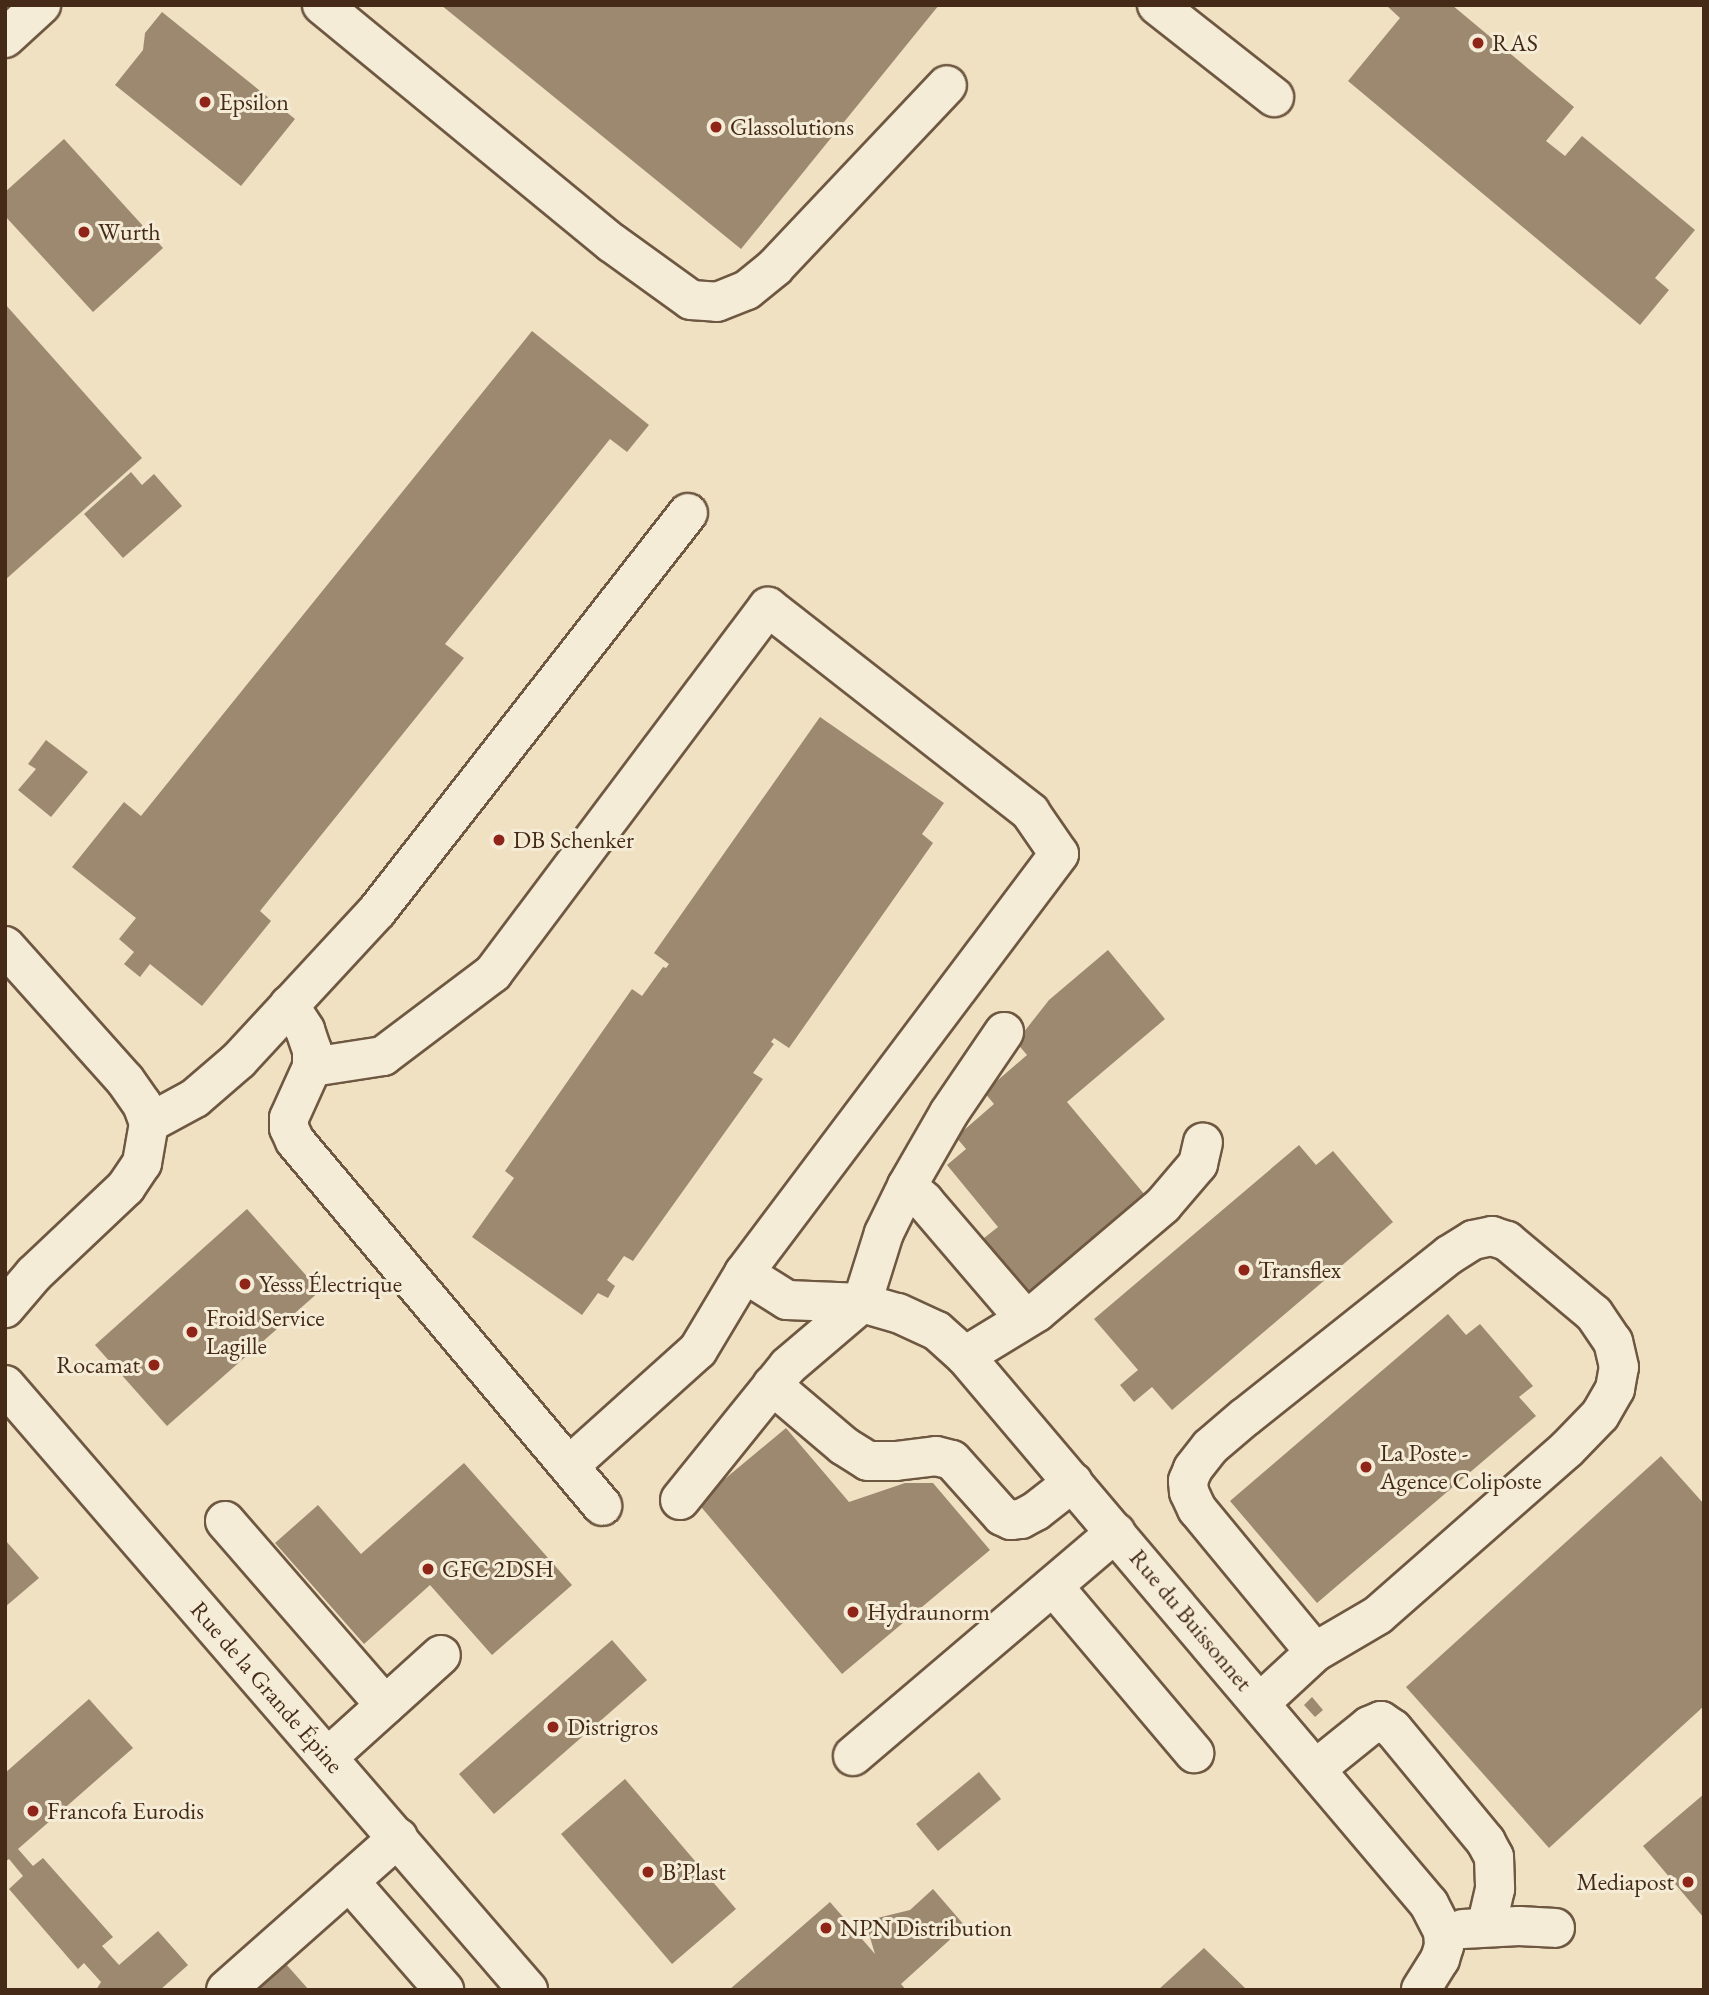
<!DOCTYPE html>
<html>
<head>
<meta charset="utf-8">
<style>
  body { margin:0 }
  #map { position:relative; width:1709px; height:1995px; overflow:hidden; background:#f0e1c2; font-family:"EB Garamond",serif }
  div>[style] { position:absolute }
  .building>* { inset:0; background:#9d8970 }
  .roads { filter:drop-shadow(2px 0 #6f5842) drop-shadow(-2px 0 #6f5842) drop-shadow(0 2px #6f5842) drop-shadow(0 -2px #6f5842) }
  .minor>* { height:38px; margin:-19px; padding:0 19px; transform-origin:19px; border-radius:19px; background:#f5ecd7 }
  .dots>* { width:19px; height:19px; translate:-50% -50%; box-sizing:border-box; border:4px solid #f5ecd7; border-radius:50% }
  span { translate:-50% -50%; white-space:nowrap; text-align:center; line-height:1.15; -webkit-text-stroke:6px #f5ecd7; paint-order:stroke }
  .poi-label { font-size:24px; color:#442a17 }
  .left { translate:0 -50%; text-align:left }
  .right { translate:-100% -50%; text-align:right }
  .street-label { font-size:24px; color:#442a17 }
  .frame { position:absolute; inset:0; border:7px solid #442a17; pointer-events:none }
</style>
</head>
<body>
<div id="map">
  <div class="building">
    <i style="clip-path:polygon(441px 5px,939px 5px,741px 249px)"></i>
    <i style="clip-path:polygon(1386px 5px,1452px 5px,1574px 107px,1546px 141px,1565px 156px,1582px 136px,1695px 230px,1655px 278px,1669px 290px,1640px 325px,1348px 81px,1400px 18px)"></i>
    <i style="clip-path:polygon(162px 12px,295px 119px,241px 186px,115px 85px,143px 50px,145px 33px)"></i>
    <i style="clip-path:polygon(64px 139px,163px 248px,93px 312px,5px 216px,5px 192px)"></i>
    <i style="clip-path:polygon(5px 304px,142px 458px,5px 580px)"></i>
    <i style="clip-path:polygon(532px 331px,649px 425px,627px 452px,610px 439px,445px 644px,464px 658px,260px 911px,271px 921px,202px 1006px,150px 964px,140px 977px,124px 964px,134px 952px,119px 939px,136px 918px,72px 867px,124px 802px,141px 816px)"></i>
    <i style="clip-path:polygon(131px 472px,142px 485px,154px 474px,182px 506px,123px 558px,84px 514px)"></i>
    <i style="clip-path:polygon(820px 717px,944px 803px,922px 834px,933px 843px,789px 1048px,774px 1038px,771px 1042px,774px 1044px,753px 1073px,763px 1079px,633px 1261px,624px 1256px,607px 1280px,615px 1286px,608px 1298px,598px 1293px,582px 1315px,472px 1237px,514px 1178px,505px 1171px,632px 989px,642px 996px,663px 967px,666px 968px,669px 964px,654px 953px)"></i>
    <i style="clip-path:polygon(46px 740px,88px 772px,51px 817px,18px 790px,36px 769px,28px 764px)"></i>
    <i style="clip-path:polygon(1108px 950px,1165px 1019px,1067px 1102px,1150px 1201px,1030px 1304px,979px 1242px,998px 1227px,947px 1165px,966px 1149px,956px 1137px,994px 1104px,984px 1092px,1027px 1055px,1016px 1042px,1049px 1000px)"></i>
    <i style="clip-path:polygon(1299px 1145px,1316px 1165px,1333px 1151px,1393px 1222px,1172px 1410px,1152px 1387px,1134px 1402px,1120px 1385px,1138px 1370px,1094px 1319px)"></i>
    <i style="clip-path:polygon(247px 1209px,320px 1291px,167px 1426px,95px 1345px)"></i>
    <i style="clip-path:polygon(1448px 1314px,1466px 1335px,1480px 1324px,1533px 1386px,1519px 1397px,1536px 1416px,1317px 1603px,1230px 1501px)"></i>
    <i style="clip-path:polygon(786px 1428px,849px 1502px,905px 1483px,933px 1483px,990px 1550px,842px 1674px,697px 1502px)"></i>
    <i style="clip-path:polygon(1661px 1456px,1704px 1504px,1704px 1706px,1549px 1848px,1406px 1687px)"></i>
    <i style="clip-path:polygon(464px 1463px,572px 1585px,492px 1655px,430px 1585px,364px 1644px,275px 1543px,318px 1505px,361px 1554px)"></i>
    <i style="clip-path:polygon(5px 1540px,39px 1578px,5px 1607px)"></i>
    <i style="clip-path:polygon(612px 1640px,647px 1680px,494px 1814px,459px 1774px)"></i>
    <i style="clip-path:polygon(1312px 1697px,1323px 1710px,1315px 1717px,1304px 1705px)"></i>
    <i style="clip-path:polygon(89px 1699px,133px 1748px,18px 1849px,33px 1866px,43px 1858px,113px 1937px,102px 1946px,119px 1965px,158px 1931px,188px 1965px,160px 1990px,96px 1990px,101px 1982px,84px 1963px,78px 1969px,9px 1889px,23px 1876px,9px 1859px,5px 1862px,5px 1773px)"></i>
    <i style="clip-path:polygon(979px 1772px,1001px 1799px,938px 1851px,916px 1824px)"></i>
    <i style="clip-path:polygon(625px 1779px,736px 1909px,672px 1964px,561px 1834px)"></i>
    <i style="clip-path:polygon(1704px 1794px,1704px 1918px,1643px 1846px)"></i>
    <i style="clip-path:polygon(933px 1889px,965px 1926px,901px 1984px,906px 1990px,729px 1990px,830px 1902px,875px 1954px,865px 1921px,910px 1910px)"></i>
    <i style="clip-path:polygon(1204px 1948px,1247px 1990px,1158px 1990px)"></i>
    <i style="clip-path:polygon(285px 1963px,309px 1990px,254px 1990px)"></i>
  </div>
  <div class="roads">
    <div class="minor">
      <i style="left:322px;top:5px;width:375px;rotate:39.4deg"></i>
      <i style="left:612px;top:243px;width:97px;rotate:35.8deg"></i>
      <i style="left:691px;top:300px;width:26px;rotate:4deg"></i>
      <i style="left:717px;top:302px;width:32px;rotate:-22deg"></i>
      <i style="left:747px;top:290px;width:36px;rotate:-39deg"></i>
      <i style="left:775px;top:267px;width:250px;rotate:-46.6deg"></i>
      <i style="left:1157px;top:5px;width:149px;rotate:38.2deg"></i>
      <i style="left:5px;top:38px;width:49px;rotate:-42.5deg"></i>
      <i style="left:5px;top:946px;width:180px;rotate:48.2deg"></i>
      <i style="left:125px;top:1080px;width:29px;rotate:55deg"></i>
      <i style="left:142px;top:1104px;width:20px;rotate:70deg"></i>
      <i style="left:149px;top:1123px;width:41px;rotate:99.9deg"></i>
      <i style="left:142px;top:1163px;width:29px;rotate:124deg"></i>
      <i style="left:126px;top:1187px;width:127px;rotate:136.6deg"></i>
      <i style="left:34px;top:1274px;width:45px;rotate:130.5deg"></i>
      <i style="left:289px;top:1005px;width:30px;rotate:57deg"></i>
      <i style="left:305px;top:1030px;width:21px;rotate:71deg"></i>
      <i style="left:312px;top:1050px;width:17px;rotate:90deg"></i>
      <i style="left:312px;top:1067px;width:56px;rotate:114.3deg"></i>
      <i style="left:289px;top:1118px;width:10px;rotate:90deg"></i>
      <i style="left:289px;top:1128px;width:14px;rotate:65deg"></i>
      <i style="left:295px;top:1141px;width:477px;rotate:49.9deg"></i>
      <i style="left:312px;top:1067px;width:72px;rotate:-8.8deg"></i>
      <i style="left:383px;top:1056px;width:138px;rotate:-37deg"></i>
      <i style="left:493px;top:973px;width:458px;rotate:-53.1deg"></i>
      <i style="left:768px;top:607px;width:333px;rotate:38deg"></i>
      <i style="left:1030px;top:812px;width:51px;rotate:55.4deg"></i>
      <i style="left:1059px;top:854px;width:524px;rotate:126.94deg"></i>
      <i style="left:744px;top:1273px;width:51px;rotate:32.1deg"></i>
      <i style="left:787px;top:1300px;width:75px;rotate:2.3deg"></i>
      <i style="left:862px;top:1303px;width:37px;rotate:16deg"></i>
      <i style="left:898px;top:1313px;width:43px;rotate:24.8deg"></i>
      <i style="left:937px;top:1331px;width:38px;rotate:42deg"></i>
      <i style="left:965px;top:1356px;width:718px;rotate:49.74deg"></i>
      <i style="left:1429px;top:1904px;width:30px;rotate:63deg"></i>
      <i style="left:1443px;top:1931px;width:15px;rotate:86deg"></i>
      <i style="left:1444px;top:1946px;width:14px;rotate:107deg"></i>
      <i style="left:1440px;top:1959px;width:36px;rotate:122deg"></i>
      <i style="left:149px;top:1123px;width:52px;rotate:-28.5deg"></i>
      <i style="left:195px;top:1098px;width:58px;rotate:-40.8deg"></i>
      <i style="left:239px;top:1060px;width:203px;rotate:-47.2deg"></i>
      <i style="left:377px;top:911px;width:505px;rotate:-52deg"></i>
      <i style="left:907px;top:1186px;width:23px;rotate:41deg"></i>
      <i style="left:924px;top:1201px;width:155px;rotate:49.4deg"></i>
      <i style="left:965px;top:1356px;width:84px;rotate:-31.4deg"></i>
      <i style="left:1037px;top:1312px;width:165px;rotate:-40.3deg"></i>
      <i style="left:1163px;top:1205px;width:54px;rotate:-49.5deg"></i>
      <i style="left:1198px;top:1164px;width:22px;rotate:-77deg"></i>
      <i style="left:5px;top:1385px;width:800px;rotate:49.16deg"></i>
      <i style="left:772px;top:1385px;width:94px;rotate:40.3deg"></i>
      <i style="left:844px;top:1446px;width:28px;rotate:32deg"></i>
      <i style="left:868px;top:1461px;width:28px"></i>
      <i style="left:896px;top:1461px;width:40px;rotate:-7.1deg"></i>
      <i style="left:936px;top:1456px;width:16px;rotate:14deg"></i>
      <i style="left:952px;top:1460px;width:75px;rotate:48.2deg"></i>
      <i style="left:1002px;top:1516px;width:10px;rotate:24deg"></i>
      <i style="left:1011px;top:1520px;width:10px;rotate:-6deg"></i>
      <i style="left:1021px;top:1519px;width:17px;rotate:-28deg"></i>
      <i style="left:1036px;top:1511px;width:47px;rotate:-38.1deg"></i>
      <i style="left:569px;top:1466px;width:173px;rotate:-42deg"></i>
      <i style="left:698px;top:1350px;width:90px;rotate:-59.1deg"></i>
      <i style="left:680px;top:1500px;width:172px;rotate:-51.1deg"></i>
      <i style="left:788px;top:1366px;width:97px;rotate:-40.4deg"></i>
      <i style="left:862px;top:1303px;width:73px;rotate:-72.6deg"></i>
      <i style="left:884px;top:1233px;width:52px;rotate:-63.9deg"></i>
      <i style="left:907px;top:1186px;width:84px;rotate:-60.1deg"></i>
      <i style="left:949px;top:1113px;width:98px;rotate:-55.8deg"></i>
      <i style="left:225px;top:1521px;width:244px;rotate:49deg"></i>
      <i style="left:1053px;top:1586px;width:219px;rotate:49.8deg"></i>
      <i style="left:1261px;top:1702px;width:74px;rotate:-42.8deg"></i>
      <i style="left:1315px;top:1652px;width:73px;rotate:-30.4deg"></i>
      <i style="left:1378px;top:1615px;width:252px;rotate:-41.3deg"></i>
      <i style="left:1567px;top:1449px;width:47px;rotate:-45.9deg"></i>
      <i style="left:1600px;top:1415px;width:30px;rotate:-60deg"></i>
      <i style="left:1615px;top:1389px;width:22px;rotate:-80deg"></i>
      <i style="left:1619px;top:1367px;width:26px;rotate:-103deg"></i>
      <i style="left:1613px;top:1342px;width:34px;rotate:-124deg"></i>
      <i style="left:1594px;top:1314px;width:114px;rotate:-140deg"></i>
      <i style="left:1507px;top:1241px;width:16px;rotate:-162deg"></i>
      <i style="left:1492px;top:1236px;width:19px;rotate:168deg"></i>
      <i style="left:1473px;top:1240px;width:28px;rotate:148deg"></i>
      <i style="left:1449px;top:1255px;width:260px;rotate:141.5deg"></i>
      <i style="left:1245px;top:1417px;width:46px;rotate:139.4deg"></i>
      <i style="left:1210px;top:1447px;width:28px;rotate:128deg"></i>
      <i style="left:1193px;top:1469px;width:13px;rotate:113deg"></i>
      <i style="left:1188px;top:1481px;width:11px;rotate:85deg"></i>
      <i style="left:1189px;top:1492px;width:19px;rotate:65deg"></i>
      <i style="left:1197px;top:1509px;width:185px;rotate:50.5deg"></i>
      <i style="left:853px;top:1756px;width:345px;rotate:-40.4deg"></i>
      <i style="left:328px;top:1757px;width:152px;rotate:-42.1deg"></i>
      <i style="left:1317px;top:1768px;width:67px;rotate:-38.9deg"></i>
      <i style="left:1369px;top:1726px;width:13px;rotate:-23deg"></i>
      <i style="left:1381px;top:1721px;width:14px;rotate:34deg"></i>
      <i style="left:1393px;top:1729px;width:146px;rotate:50.5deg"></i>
      <i style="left:1486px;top:1842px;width:17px;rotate:62deg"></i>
      <i style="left:1494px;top:1857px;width:32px;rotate:88deg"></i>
      <i style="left:1495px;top:1889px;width:39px;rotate:103deg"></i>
      <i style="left:349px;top:1881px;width:145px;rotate:48.9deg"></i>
      <i style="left:1463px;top:1929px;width:56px;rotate:-3.1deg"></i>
      <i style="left:1519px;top:1926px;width:36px;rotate:3deg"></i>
      <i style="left:226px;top:1990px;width:230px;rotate:-41.5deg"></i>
    </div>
  </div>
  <div class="dots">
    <i style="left:1478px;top:43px;background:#8f2418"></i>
    <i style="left:205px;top:102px;background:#8f2418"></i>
    <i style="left:716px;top:127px;background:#8f2418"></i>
    <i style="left:84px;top:232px;background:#8f2418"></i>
    <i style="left:499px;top:840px;background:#8f2418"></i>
    <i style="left:1244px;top:1270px;background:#8f2418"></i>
    <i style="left:245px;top:1284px;background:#8f2418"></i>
    <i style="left:192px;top:1332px;background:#8f2418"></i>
    <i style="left:154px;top:1365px;background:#8f2418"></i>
    <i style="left:1366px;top:1467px;background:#8f2418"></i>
    <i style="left:428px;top:1569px;background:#8f2418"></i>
    <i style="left:853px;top:1612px;background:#8f2418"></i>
    <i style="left:553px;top:1727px;background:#8f2418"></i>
    <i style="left:33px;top:1811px;background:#8f2418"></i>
    <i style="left:648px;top:1872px;background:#8f2418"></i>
    <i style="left:1688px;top:1882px;background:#8f2418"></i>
    <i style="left:826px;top:1928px;background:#8f2418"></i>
  </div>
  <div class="poi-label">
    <span class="left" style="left:1492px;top:43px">RAS</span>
    <span class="left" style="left:219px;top:102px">Epsilon</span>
    <span class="left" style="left:730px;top:127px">Glassolutions</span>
    <span class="left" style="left:98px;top:232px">Wurth</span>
    <span class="left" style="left:513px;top:840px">DB Schenker</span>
    <span class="left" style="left:1258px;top:1270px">Transflex</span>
    <span class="left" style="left:259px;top:1284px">Yesss Électrique</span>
    <span class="left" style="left:206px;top:1332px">Froid Service<br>Lagille</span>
    <span class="right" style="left:140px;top:1365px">Rocamat</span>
    <span class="left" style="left:1380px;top:1467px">La Poste -<br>Agence Coliposte</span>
    <span class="left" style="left:442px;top:1569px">GFC 2DSH</span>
    <span class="left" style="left:867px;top:1612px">Hydraunorm</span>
    <span class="left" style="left:567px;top:1727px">Distrigros</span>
    <span class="left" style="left:47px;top:1811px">Francofa Eurodis</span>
    <span class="left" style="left:662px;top:1872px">B’Plast</span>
    <span class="right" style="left:1674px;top:1882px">Mediapost</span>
    <span class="left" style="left:840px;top:1928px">NPN Distribution</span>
  </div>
  <div class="street-label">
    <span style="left:1191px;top:1620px;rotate:50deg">Rue du Buissonnet</span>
    <span style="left:267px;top:1687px;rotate:49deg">Rue de la Grande Épine</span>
  </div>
  <div class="frame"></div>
</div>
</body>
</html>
